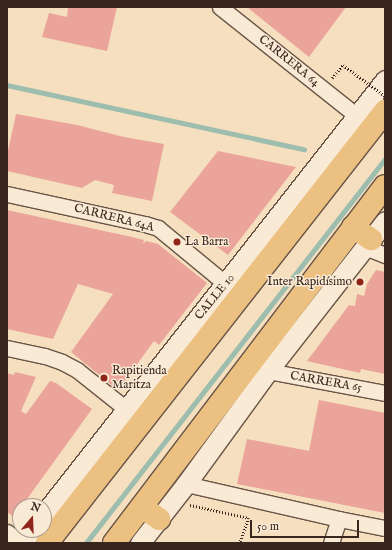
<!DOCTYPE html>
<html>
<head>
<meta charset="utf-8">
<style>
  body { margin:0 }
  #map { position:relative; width:392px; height:550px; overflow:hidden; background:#f6dfbf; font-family:"IM FELL English",serif }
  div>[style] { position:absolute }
  .stream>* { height:4.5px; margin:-2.25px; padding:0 2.25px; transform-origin:2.25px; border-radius:2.25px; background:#9dbdae }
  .building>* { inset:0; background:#eaa499 }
  .path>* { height:2.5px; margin-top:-1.25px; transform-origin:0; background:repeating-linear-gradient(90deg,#38251d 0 1px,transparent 0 3px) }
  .roads { filter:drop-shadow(1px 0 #685446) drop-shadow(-1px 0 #685446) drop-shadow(0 1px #685446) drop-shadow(0 -1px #685446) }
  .minor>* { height:15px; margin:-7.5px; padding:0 7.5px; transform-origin:7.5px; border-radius:7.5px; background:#f9ead5 }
  .tertiary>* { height:19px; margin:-9.5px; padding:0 9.5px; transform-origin:9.5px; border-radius:9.5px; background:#f9ead5 }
  .primary>* { height:22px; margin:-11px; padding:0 11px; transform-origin:11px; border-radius:11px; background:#ebc080 }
  .path-bridge>* { height:2.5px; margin-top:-1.25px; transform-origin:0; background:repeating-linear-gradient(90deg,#38251d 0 1px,transparent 0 3px) }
  .dots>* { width:11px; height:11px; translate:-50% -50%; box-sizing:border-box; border:2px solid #f9ead5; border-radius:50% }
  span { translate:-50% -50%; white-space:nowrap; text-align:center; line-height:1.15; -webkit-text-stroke:3px #f9ead5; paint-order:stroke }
  .street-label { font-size:12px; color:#38251d }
  .poi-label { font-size:12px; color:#38251d }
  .left { translate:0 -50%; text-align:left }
  .right { translate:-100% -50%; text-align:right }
  .frame { position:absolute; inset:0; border:8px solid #38251d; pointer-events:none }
  .north { position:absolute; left:12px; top:498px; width:40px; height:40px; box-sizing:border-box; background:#f9ead5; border:1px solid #ac9b8b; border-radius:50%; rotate:19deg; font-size:11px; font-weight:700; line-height:16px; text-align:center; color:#38251d }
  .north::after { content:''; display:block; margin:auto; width:14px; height:18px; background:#8f2418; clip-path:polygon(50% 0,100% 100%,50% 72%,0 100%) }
  .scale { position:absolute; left:250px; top:520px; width:109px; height:18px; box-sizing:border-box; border:2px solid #38251d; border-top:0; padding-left:5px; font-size:12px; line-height:14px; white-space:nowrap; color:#38251d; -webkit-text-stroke:3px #f9ead5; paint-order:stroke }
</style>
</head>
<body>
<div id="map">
  <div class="stream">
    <i style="left:7px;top:85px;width:304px;rotate:12.2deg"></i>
    <i style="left:86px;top:543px;width:487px;rotate:-52.1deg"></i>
  </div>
  <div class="building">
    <i style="clip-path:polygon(68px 7px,117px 7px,107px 51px,42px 37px,49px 13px,67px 17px)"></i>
    <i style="clip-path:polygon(247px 7px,346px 7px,309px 57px)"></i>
    <i style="clip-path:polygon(16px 114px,77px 125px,124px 137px,164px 144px,152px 201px,112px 193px,114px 185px,95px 180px,82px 188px,7px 171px,7px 155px)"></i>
    <i style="clip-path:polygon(218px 151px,296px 167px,228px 255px,170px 212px)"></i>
    <i style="clip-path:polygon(7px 210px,132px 237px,144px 240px,143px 244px,146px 241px,158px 244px,207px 283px,159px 345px,154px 341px,118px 390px,71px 352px,113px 294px,78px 284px,53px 339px,7px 329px)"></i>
    <i style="clip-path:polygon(376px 270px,385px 272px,385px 374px,361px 369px,360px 373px,307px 361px,349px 305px,355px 306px,357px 294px,364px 296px,367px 284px)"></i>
    <i style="clip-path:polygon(15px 372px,36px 377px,21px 411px,26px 414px,50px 381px,56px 383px,92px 409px,22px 506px,20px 506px,20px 509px,14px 517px,7px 512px,7px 373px,14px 375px)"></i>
    <i style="clip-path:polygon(319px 400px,385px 413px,385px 513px,237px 484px,247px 439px,309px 451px)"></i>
  </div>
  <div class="path">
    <i style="left:190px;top:505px;width:60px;rotate:12.4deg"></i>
    <i style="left:249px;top:518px;width:27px;rotate:110deg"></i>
  </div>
  <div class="roads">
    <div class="minor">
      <i style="left:220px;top:7px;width:175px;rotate:38.5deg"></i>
      <i style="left:7px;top:194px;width:141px;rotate:12.3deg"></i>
      <i style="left:145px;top:224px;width:14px;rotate:17deg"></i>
      <i style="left:158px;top:228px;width:88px;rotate:39.5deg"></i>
      <i style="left:365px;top:247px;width:22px;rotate:22deg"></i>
      <i style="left:7px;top:348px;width:39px;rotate:12deg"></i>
      <i style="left:45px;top:356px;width:18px;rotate:19deg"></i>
      <i style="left:62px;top:362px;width:17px;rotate:28deg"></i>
      <i style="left:77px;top:370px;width:63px;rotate:38.5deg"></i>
      <i style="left:268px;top:371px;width:119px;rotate:10.6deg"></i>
      <i style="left:186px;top:484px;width:157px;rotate:12.9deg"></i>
      <i style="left:339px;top:519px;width:47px;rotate:11.1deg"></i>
      <i style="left:7px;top:532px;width:18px;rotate:38deg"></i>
      <i style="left:331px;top:543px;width:25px;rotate:-72deg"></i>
    </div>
    <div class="tertiary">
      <i style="left:44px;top:514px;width:552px;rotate:-51.84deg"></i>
      <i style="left:22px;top:543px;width:16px;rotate:-52deg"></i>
      <i style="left:140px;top:543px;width:75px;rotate:-52.1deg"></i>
      <i style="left:186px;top:484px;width:140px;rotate:-54deg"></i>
      <i style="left:268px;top:371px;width:190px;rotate:-52deg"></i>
    </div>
    <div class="primary">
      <i style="left:353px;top:227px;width:22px;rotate:34deg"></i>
      <i style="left:142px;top:507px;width:21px;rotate:35deg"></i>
      <i style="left:47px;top:543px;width:549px;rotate:-51.96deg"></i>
      <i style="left:114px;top:543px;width:448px;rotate:-52.8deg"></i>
    </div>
  </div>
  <div class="path-bridge">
    <i style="left:332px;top:78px;width:17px;rotate:-50deg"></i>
    <i style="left:343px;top:65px;width:52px;rotate:36.4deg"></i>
  </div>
  <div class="dots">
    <i style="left:177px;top:242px;background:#8f2418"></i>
    <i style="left:360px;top:282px;background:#8f2418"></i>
    <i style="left:104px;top:378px;background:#8f2418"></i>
  </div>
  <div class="street-label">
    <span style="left:289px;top:61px;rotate:39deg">CARRERA 64</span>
    <span style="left:114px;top:218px;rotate:14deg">CARRERA 64A</span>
    <span style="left:215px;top:297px;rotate:-51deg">CALLE 10</span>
    <span style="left:326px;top:382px;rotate:10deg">CARRERA 65</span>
  </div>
  <div class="poi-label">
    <span class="left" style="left:185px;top:242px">La Barra</span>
    <span class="right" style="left:352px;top:282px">Inter Rapidísimo</span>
    <span class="left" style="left:112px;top:378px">Rapitienda<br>Maritza</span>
  </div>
  <div class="frame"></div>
  <div class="north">N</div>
  <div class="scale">50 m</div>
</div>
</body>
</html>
